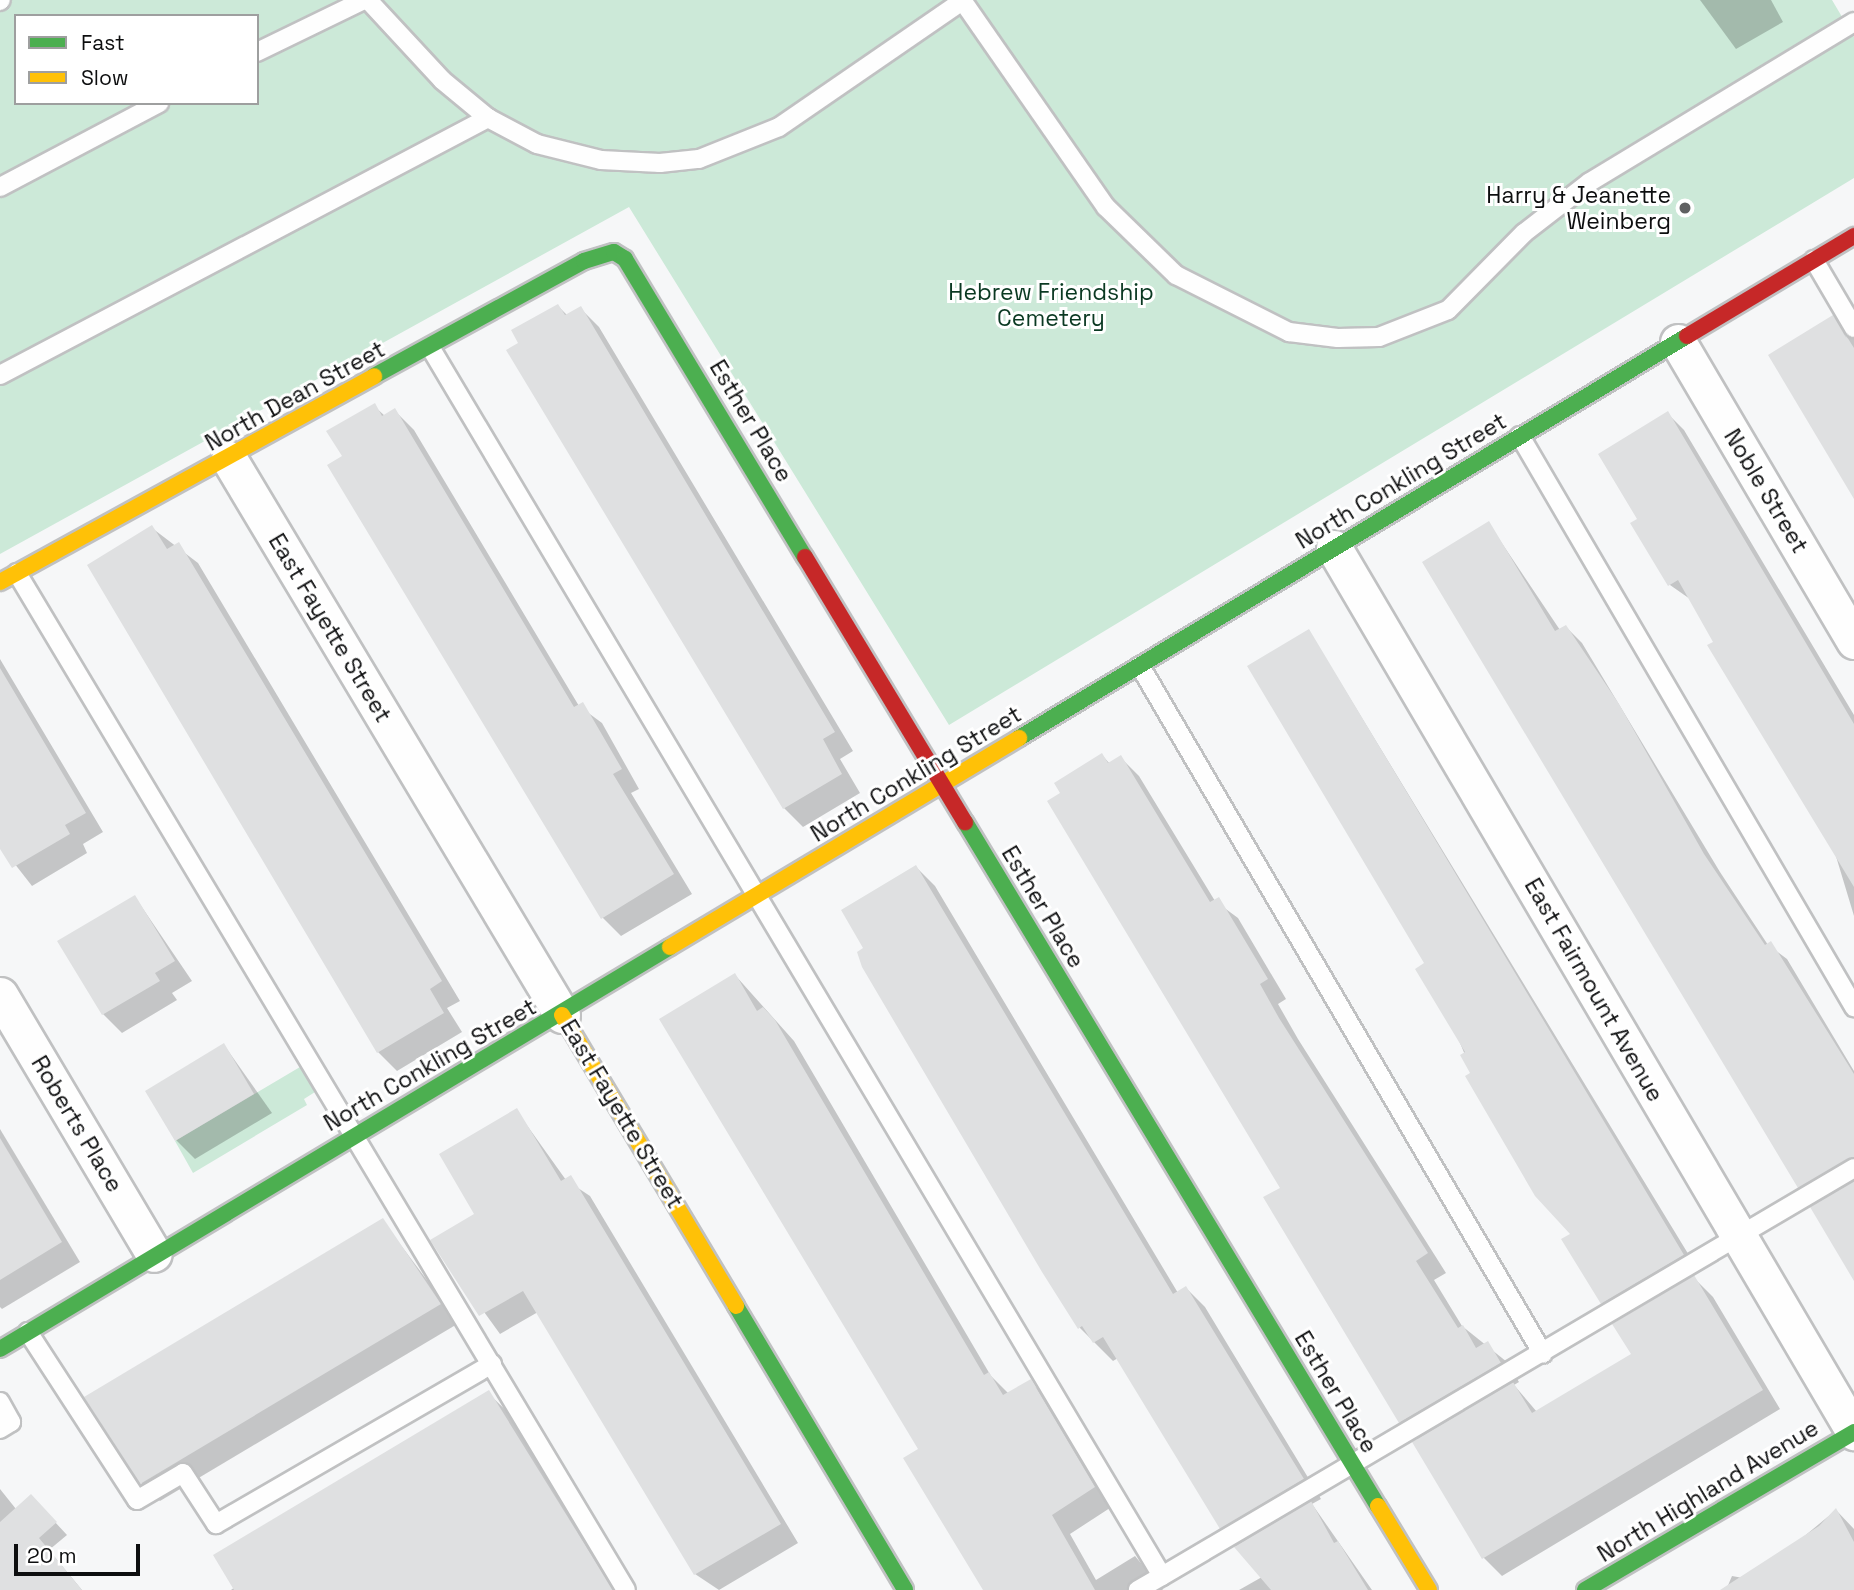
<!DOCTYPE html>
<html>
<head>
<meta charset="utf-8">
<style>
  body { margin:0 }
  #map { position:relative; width:1854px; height:1590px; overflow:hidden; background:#f6f7f8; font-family:"Space Grotesk",sans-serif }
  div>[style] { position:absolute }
  .green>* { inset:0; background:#cce9d8 }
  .shadow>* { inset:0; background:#0003 }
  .building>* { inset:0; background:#dfe0e1 }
  .roads { filter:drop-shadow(2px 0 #c0c1c2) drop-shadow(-2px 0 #c0c1c2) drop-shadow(0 2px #c0c1c2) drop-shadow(0 -2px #c0c1c2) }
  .lane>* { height:18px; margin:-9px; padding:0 9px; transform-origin:9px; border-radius:9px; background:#fefefe }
  .street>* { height:35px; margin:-17.5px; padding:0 17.5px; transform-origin:17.5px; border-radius:17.5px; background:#fefefe }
  .fast>* { height:16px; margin:-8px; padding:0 8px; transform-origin:8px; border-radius:8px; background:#4caf50 }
  .slow>* { height:16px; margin:-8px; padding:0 8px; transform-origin:8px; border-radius:8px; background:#ffc107 }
  .jam>* { height:16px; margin:-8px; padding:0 8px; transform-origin:8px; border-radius:8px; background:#c62828 }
  .dots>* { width:19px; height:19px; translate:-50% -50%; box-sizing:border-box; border:4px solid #fff; border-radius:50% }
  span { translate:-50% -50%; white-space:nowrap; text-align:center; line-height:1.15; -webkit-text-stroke:6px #fff; paint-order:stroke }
  .poi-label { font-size:23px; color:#0d0e0f }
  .right { translate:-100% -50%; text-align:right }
  .park-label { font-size:23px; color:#0a3922 }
  .street-label { font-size:23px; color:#0d0e0f }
  .legend { position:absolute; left:14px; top:14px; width:245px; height:91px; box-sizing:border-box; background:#fff; border:2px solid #9e9f9f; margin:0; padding:9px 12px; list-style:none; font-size:21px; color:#0d0e0f }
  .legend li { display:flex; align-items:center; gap:14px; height:35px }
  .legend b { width:35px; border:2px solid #9e9f9f }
  .scale { position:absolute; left:14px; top:1544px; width:126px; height:32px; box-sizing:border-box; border:4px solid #0d0e0f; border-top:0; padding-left:9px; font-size:21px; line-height:24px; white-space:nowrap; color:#0d0e0f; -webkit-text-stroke:5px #fff; paint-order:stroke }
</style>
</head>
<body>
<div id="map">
  <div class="green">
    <i style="clip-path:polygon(evenodd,0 0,1832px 0,1854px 37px,1854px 178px,949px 725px,629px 207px,0 554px,0 0,16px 16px,257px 16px,257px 103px,16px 103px,16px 16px)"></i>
    <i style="clip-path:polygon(300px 1067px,315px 1092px,304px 1099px,307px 1105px,193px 1173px,175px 1141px)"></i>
  </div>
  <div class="shadow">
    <i style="clip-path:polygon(1700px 0,1771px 0,1783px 22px,1736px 49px)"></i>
    <i style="clip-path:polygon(558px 306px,567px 315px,580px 308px,599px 327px,853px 751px,840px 759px,860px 793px,803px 827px,784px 808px,521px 343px)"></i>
    <i style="clip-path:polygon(1833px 317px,1854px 338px,1854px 496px)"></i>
    <i style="clip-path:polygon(374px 406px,385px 416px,395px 411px,414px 430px,579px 706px,602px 723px,639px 789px,631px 793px,692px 894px,621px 936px,602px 917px,344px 457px)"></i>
    <i style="clip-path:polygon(1668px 414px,1684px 430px,1854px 715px,1854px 916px,1835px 853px,1690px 599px,1670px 585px,1633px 524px,1640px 520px)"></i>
    <i style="clip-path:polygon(1489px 524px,1560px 630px,1566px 627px,1582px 643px,1720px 872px,1768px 945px,1787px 959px,1854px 1071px,1854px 1277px,1817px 1205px,1799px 1187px)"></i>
    <i style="clip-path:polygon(152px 528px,198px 563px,460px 1001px,447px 1008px,462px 1032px,397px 1071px,378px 1052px,89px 565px)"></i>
    <i style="clip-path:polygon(1309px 631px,1698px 1270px,1616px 1318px,1602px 1303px,1572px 1234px,1473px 1074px,1427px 964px)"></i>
    <i style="clip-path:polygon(0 659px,103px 832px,83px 844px,87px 853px,32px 886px,0 845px)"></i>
    <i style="clip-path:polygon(1102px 755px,1110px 764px,1120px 757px,1139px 776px,1215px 901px,1238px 918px,1286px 999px,1278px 1004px,1298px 1039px,1446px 1273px,1434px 1280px,1462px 1326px,1507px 1362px,1519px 1382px,1514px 1385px,1537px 1412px,1633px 1354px,1694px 1278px,1713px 1297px,1780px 1409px,1502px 1576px,1483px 1557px,1418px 1440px,1400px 1422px,1282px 1188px,1062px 794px)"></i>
    <i style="clip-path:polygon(916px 867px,935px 886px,1178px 1293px,1186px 1288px,1205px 1307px,1321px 1499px,1312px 1504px,1372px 1590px,1239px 1590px,1262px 1577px,1221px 1528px,1118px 1358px,1113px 1361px,1080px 1328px,865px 949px)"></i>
    <i style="clip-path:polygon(135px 897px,192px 981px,172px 993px,177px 1000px,122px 1033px,103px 1014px)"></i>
    <i style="clip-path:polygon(735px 975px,794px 1041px,991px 1376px,1009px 1394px,1030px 1382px,1049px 1400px,1113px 1506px,1070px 1534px,1096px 1580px,1135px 1556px,1163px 1590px,986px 1590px)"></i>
    <i style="clip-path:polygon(224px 1045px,272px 1113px,195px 1159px,176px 1140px)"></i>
    <i style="clip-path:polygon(516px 1110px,566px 1180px,590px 1196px,798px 1543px,719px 1590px,695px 1574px,538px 1312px,500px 1334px,432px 1240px,476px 1214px)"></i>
    <i style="clip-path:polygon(0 1129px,80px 1262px,2px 1309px,0 1307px)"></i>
    <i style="clip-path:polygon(382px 1220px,459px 1323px,160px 1501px,141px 1483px)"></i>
    <i style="clip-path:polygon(488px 1393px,520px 1424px,625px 1590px,231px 1590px)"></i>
    <i style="clip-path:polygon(0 1489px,16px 1509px,42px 1508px,67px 1535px,49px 1550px,82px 1590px,0 1588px)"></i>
    <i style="clip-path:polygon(1836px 1510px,1854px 1529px,1854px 1590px,1726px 1590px,1732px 1576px,1743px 1578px,1790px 1548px)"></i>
  </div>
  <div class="building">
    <i style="clip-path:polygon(558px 304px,565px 315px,581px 306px,835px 732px,823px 739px,842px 774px,783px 809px,506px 350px,518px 343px,511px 330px)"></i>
    <i style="clip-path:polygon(1833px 315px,1854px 348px,1854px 499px,1768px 355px)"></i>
    <i style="clip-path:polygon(375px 403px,382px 416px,395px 408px,574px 707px,583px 702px,622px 769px,613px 774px,674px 874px,601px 919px,327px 465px,342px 456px,326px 431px)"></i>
    <i style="clip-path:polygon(1668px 411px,1854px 724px,1854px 887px,1707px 645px,1713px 642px,1678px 580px,1668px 586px,1630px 523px,1637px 519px,1598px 454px)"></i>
    <i style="clip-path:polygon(1489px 521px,1555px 631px,1566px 625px,1619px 704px,1704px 854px,1765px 945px,1771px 941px,1854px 1074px,1854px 1157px,1798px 1188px,1422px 562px)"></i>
    <i style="clip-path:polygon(152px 525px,167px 549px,179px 542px,442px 981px,430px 989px,444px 1013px,377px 1053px,87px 565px)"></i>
    <i style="clip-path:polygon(1309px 629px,1684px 1255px,1601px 1304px,1561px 1239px,1570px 1234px,1535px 1196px,1465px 1076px,1470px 1073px,1460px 1055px,1465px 1052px,1415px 969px,1424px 963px,1247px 666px)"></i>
    <i style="clip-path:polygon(0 668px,86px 813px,65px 825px,70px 834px,12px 868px,0 849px)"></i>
    <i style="clip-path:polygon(1102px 753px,1108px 763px,1121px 755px,1210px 902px,1219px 897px,1268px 979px,1260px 984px,1279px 1018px,1428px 1253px,1416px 1261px,1458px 1328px,1463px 1325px,1476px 1348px,1488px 1341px,1501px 1363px,1399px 1423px,1263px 1197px,1280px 1188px,1047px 801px,1060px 793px,1054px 783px)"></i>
    <i style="clip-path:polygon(916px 865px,1173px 1294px,1186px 1286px,1304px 1479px,1220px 1529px,1103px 1337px,1093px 1343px,1082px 1326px,1078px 1329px,1042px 1272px,862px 967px,857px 952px,863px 948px,841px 910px)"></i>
    <i style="clip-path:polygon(135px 895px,175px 961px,155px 973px,160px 981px,102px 1015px,57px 941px)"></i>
    <i style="clip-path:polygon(735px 973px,757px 1011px,763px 1007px,775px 1020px,984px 1375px,989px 1372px,1003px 1395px,1031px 1379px,1095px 1487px,1052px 1515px,1095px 1590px,983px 1590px,903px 1458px,918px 1449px,659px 1019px)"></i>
    <i style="clip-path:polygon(224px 1043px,254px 1094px,175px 1141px,145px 1091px)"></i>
    <i style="clip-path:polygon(517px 1108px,561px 1181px,571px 1175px,781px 1524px,694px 1575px,523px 1291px,479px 1316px,430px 1240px,474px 1214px,439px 1154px)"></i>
    <i style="clip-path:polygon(0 1138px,62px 1242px,0 1280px)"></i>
    <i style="clip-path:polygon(1854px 1181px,1854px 1281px,1810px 1207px)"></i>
    <i style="clip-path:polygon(383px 1218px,441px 1304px,140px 1484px,84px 1397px)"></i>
    <i style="clip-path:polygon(1694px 1275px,1763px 1390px,1482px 1559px,1412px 1442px,1513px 1382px,1532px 1413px,1631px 1354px,1612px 1324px)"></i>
    <i style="clip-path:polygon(489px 1390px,613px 1590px,234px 1590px,213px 1555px)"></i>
    <i style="clip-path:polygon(31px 1494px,57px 1522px,39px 1538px,82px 1590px,0 1590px,0 1522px)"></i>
    <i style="clip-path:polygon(1311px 1501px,1334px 1543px,1338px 1541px,1368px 1590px,1271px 1590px,1234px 1547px)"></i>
    <i style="clip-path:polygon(1836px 1508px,1854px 1542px,1854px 1590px,1720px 1590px,1819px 1526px)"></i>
  </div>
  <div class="roads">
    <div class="lane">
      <i style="left:368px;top:0;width:109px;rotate:47.2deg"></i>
      <i style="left:442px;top:80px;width:60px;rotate:39.6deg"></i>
      <i style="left:488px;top:118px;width:55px;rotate:28deg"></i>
      <i style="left:537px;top:144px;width:66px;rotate:14deg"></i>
      <i style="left:601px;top:160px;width:59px;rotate:2.9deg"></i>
      <i style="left:660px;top:163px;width:39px;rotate:-6deg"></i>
      <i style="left:699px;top:159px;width:86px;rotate:-21.8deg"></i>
      <i style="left:779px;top:127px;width:222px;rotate:-34.5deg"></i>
      <i style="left:962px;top:0;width:252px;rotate:55.2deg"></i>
      <i style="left:1106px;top:207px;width:98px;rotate:44.2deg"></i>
      <i style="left:1176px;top:275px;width:127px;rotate:26.8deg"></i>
      <i style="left:1289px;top:332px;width:49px;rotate:7deg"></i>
      <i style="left:1338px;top:338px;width:41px;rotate:-1.4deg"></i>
      <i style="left:1379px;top:337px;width:74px;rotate:-21.4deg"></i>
      <i style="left:1448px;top:310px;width:108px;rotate:-45.4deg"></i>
      <i style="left:1524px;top:233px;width:83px;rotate:-37.7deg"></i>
      <i style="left:1590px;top:182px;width:309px;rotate:-31.2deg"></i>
      <i style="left:0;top:1px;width:1px;rotate:-45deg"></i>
      <i style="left:257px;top:52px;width:119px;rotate:-25.9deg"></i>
      <i style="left:0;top:187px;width:180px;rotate:-27.8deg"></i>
      <i style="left:1814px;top:260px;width:79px;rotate:59.5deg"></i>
      <i style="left:430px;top:347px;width:1430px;rotate:59.22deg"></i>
      <i style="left:1162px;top:1576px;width:28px;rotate:150deg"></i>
      <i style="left:0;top:375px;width:552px;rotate:-27.77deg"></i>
      <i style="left:1520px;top:436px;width:662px;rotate:59.67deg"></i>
      <i style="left:17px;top:573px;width:1185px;rotate:59.09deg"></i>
      <i style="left:1140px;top:666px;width:797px;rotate:59.64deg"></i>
      <i style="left:28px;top:1332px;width:200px;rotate:57deg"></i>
      <i style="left:137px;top:1500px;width:53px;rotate:-30.4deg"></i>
      <i style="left:183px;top:1473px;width:61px;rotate:57.1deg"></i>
      <i style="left:216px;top:1524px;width:319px;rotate:-30.1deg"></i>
      <i style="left:0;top:1402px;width:23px;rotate:61deg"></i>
      <i style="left:11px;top:1422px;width:13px;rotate:148deg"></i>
      <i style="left:1162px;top:1576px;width:803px;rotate:-30.52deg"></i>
    </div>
    <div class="street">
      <i style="left:1678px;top:342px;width:347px;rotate:59.5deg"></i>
      <i style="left:229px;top:459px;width:648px;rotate:59.08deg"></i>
      <i style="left:1334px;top:548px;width:1026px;rotate:59.53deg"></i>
      <i style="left:0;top:995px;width:301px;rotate:59.3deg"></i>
    </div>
    <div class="fast">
      <i style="left:374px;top:376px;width:239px;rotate:-28.7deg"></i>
      <i style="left:584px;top:261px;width:31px;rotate:-17deg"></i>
      <i style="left:614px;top:252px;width:13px;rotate:32deg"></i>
      <i style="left:625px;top:259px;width:348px;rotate:58.9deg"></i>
      <i style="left:1019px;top:738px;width:780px;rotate:-31.04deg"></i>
      <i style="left:965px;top:822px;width:799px;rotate:58.88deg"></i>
      <i style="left:736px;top:1306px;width:330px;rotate:59.2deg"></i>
      <i style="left:0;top:1349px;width:781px;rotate:-30.96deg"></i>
      <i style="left:1585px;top:1590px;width:312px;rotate:-30.4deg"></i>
    </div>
    <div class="slow">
      <i style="left:0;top:582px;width:427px;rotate:-28.8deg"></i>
      <i style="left:670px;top:947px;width:407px;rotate:-30.9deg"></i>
      <i style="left:562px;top:1015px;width:339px;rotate:59.1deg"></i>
      <i style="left:1378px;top:1506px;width:98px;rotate:58.7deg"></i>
    </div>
    <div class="jam">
      <i style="left:1687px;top:336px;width:195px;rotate:-30.9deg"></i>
      <i style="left:805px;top:557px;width:310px;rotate:58.9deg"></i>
    </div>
  </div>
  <div class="dots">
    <i style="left:1685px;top:208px;background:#5f6061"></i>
  </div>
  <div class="poi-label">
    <span class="right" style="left:1671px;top:208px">Harry &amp; Jeanette<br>Weinberg</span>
  </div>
  <div class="park-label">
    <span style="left:1051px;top:305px">Hebrew Friendship<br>Cemetery</span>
  </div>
  <div class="street-label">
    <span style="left:295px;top:396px;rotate:-29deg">North Dean Street</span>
    <span style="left:751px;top:421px;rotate:59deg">Esther Place</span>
    <span style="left:1401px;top:481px;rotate:-31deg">North Conkling Street</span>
    <span style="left:1766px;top:491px;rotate:59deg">Noble Street</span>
    <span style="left:330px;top:628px;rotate:59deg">East Fayette Street</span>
    <span style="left:916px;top:774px;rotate:-31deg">North Conkling Street</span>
    <span style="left:1043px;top:907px;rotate:59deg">Esther Place</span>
    <span style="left:1594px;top:990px;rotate:60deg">East Fairmount Avenue</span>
    <span style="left:430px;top:1065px;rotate:-30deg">North Conkling Street</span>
    <span style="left:622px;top:1114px;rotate:59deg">East Fayette Street</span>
    <span style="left:77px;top:1124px;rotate:59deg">Roberts Place</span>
    <span style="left:1336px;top:1392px;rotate:59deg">Esther Place</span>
    <span style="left:1708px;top:1491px;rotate:-31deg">North Highland Avenue</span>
  </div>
  <ul class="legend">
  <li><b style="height:9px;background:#4caf50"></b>Fast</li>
  <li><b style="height:9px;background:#ffc107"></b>Slow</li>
  </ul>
  <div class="scale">20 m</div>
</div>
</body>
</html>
